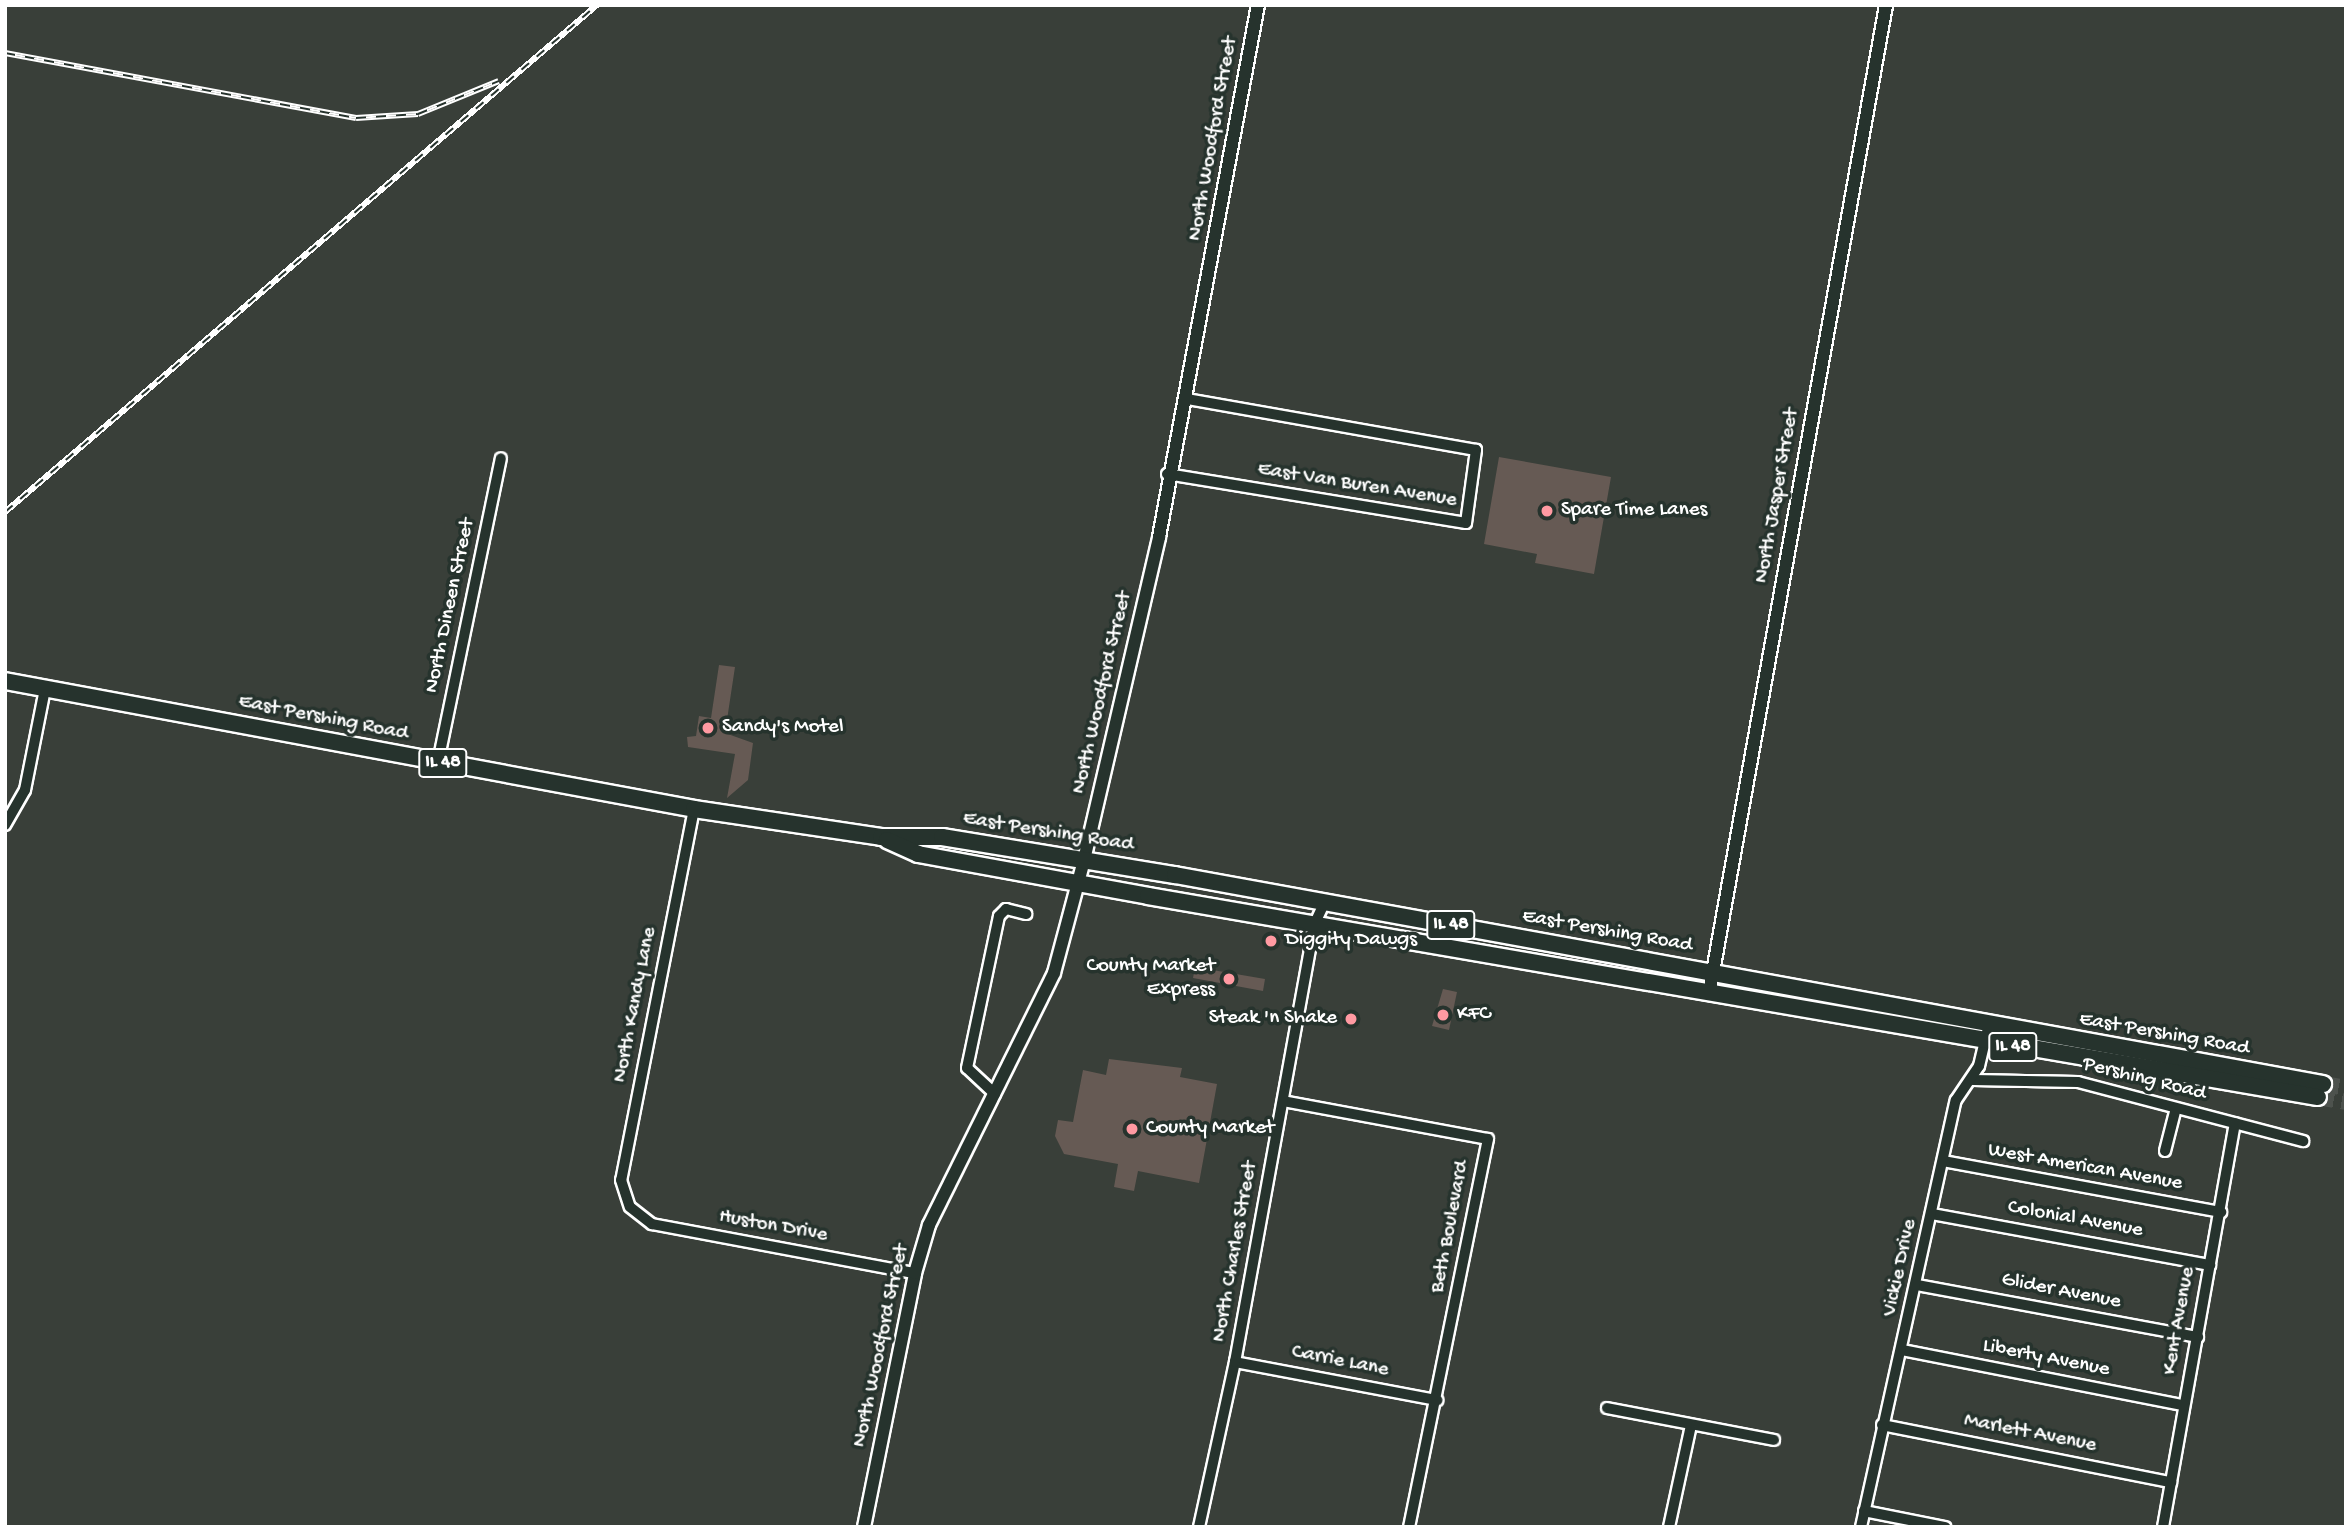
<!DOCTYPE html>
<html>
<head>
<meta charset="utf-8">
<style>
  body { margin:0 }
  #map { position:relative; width:2351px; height:1532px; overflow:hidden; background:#393f39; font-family:"Gochi Hand",sans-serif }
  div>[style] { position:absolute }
  .building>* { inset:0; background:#665a54 }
  .primary-tunnel>* { height:16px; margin-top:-8px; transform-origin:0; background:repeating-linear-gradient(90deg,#4d524d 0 16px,transparent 0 24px) }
  .roads { filter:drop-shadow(2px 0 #fff) drop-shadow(-2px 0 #fff) drop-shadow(0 2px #fff) drop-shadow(0 -2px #fff) }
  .minor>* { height:10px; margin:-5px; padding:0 5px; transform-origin:5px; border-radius:5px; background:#26332d }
  .tertiary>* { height:12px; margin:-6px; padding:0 6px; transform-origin:6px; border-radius:6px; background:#26332d }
  .primary>* { height:16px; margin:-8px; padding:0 8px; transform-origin:8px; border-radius:8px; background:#26332d }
  .rail>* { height:6px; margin-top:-3px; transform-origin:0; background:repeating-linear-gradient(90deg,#26332d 0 10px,#fff 0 20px); box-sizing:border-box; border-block:2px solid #fff }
  .dots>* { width:19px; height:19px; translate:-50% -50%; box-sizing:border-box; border:4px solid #26332d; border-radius:50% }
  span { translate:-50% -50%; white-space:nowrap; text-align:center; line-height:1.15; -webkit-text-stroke:7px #26332d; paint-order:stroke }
  .shield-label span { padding:2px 5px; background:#26332d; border:2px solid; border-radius:5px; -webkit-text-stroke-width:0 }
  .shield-label { font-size:19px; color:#fff; font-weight:700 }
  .street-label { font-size:21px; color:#fff }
  .poi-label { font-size:21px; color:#fff }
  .left { translate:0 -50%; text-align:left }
  .right { translate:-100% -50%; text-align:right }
  .frame { position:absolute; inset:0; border:7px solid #fff; pointer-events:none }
</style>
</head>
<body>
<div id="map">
  <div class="building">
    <i style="clip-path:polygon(1499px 457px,1611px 477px,1594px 574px,1535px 563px,1537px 554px,1484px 544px)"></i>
    <i style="clip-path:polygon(719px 665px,735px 667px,725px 733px,753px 743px,748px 780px,727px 798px,735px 754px,688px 747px,687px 737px,696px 736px,699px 716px,711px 718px)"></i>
    <i style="clip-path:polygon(1195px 967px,1265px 979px,1263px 991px,1193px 978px)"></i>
    <i style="clip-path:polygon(1443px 989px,1457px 992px,1449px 1030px,1432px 1026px)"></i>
    <i style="clip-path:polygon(1109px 1059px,1182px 1068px,1180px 1077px,1217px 1084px,1199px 1183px,1138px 1171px,1134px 1191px,1114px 1187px,1118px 1164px,1064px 1154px,1055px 1136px,1058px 1120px,1073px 1122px,1083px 1070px,1106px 1075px)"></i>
  </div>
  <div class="primary-tunnel">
    <i style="left:2323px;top:1084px;width:23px;rotate:10deg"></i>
    <i style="left:2318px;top:1097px;width:28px;rotate:10deg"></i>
  </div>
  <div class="roads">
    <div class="minor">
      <i style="left:1167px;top:474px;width:303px;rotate:9.3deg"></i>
      <i style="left:1466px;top:523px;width:74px;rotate:-82.2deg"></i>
      <i style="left:1476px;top:450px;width:294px;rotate:-170deg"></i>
      <i style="left:438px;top:762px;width:310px;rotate:-78.3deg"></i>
      <i style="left:694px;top:809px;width:378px;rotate:101.1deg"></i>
      <i style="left:621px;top:1180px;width:28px;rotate:72deg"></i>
      <i style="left:630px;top:1207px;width:28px;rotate:38deg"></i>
      <i style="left:652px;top:1224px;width:268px;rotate:10.6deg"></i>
      <i style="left:5px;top:825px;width:40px;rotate:-60.3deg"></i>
      <i style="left:25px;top:790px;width:103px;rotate:-78.8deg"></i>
      <i style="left:1973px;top:1080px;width:105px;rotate:1.1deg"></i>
      <i style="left:2078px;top:1082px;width:233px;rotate:14.7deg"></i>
      <i style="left:995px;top:1094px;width:38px;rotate:-137deg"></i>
      <i style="left:967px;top:1068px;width:155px;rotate:-78.1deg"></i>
      <i style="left:999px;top:916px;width:10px;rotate:-45deg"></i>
      <i style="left:1006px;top:909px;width:21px;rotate:14deg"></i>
      <i style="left:1283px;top:1101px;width:208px;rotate:10.5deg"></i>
      <i style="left:1488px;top:1139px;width:396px;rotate:101.5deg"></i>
      <i style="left:2165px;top:1151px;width:44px;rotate:-75.7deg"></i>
      <i style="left:1943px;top:1161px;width:283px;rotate:10.4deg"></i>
      <i style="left:1932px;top:1214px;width:283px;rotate:10.4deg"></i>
      <i style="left:1917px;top:1285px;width:286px;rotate:10.5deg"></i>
      <i style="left:1902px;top:1350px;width:286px;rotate:11.1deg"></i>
      <i style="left:1235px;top:1362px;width:206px;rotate:10.7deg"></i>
      <i style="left:1607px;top:1408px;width:170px;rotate:10.8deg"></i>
      <i style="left:1882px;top:1425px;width:295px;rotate:11.2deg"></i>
      <i style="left:1864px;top:1511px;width:83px;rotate:11.2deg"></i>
      <i style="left:1199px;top:1527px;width:169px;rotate:-77.7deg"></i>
      <i style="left:1235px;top:1362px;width:446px;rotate:-79.7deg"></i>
      <i style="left:1315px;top:923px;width:23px;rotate:-65deg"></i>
      <i style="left:1669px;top:1527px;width:104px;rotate:-77.8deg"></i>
      <i style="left:1861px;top:1527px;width:437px;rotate:-77.5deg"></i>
      <i style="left:1956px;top:1100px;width:41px;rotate:-55.9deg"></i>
      <i style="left:1979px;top:1066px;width:43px;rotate:-76.6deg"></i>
      <i style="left:2163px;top:1527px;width:410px;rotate:-79.9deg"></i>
    </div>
    <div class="tertiary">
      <i style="left:1709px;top:994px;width:1005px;rotate:-79.85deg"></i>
      <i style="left:864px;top:1527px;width:259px;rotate:-78.6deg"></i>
      <i style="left:915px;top:1273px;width:50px;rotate:-73.7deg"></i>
      <i style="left:929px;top:1225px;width:281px;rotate:-63.6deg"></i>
      <i style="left:1054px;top:973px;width:117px;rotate:-75.1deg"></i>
      <i style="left:1084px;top:860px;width:332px;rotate:-76.9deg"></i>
      <i style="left:1159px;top:537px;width:541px;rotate:-79.46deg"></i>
    </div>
    <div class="primary">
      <i style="left:5px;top:681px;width:701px;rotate:10.52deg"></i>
      <i style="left:694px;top:809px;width:189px;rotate:8.5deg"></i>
      <i style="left:881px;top:837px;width:61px"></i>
      <i style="left:942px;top:837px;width:236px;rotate:9.3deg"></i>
      <i style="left:1175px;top:875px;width:1167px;rotate:10.32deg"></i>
      <i style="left:887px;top:840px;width:34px;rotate:24deg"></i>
      <i style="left:918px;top:854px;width:234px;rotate:10.3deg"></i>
      <i style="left:1148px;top:896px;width:1187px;rotate:9.75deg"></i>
    </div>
  </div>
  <div class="rail">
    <i style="left:5px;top:53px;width:357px;rotate:10.5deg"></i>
    <i style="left:356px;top:118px;width:62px;rotate:-3.7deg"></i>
    <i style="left:418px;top:114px;width:87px;rotate:-22.2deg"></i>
    <i style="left:5px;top:512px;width:779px;rotate:-40.58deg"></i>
  </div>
  <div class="dots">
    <i style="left:1547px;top:511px;background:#ff9aa2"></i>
    <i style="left:708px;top:728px;background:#ff9aa2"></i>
    <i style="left:1271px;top:941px;background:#ff9aa2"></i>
    <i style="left:1229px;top:979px;background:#ff9aa2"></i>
    <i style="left:1443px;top:1015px;background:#ff9aa2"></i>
    <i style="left:1351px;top:1019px;background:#ff9aa2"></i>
    <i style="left:1132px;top:1129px;background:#ff9aa2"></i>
  </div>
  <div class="shield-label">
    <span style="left:443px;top:763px">IL 48</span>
    <span style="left:1451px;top:925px">IL 48</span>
    <span style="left:2013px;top:1047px">IL 48</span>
  </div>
  <div class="street-label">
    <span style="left:1214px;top:139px;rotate:-80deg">North Woodford Street</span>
    <span style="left:1357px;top:486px;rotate:9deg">East Van Buren Avenue</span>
    <span style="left:1778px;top:496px;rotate:-80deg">North Jasper Street</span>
    <span style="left:451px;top:606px;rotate:-78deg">North Dineen Street</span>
    <span style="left:1103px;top:693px;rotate:-77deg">North Woodford Street</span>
    <span style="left:323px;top:719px;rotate:11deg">East Pershing Road</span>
    <span style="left:1048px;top:833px;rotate:9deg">East Pershing Road</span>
    <span style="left:1607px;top:932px;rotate:10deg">East Pershing Road</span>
    <span style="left:636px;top:1005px;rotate:-79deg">North Kandy Lane</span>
    <span style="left:2164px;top:1035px;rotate:10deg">East Pershing Road</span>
    <span style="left:2144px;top:1080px;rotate:14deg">Pershing Road</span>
    <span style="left:2085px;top:1168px;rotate:10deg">West American Avenue</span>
    <span style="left:2075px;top:1220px;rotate:10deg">Colonial Avenue</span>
    <span style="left:773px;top:1227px;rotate:10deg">Huston Drive</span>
    <span style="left:1451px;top:1227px;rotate:-79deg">Beth Boulevard</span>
    <span style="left:1236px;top:1252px;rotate:-80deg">North Charles Street</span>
    <span style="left:1901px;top:1268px;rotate:-78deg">Vickie Drive</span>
    <span style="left:2061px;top:1292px;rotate:11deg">Glider Avenue</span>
    <span style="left:2180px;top:1321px;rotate:-80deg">Kent Avenue</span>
    <span style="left:882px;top:1346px;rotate:-78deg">North Woodford Street</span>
    <span style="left:2046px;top:1359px;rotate:11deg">Liberty Avenue</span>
    <span style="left:1340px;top:1362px;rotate:11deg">Carrie Lane</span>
    <span style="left:2030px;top:1434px;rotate:11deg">Marlett Avenue</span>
  </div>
  <div class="poi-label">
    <span class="left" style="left:1561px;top:511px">Spare Time Lanes</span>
    <span class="left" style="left:722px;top:728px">Sandy's Motel</span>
    <span class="left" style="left:1285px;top:941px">Diggity Dawgs</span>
    <span class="right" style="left:1215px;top:979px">County Market<br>Express</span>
    <span class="left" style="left:1457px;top:1015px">KFC</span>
    <span class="right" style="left:1337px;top:1019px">Steak 'n Shake</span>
    <span class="left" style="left:1146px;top:1129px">County Market</span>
  </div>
  <div class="frame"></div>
</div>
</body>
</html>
